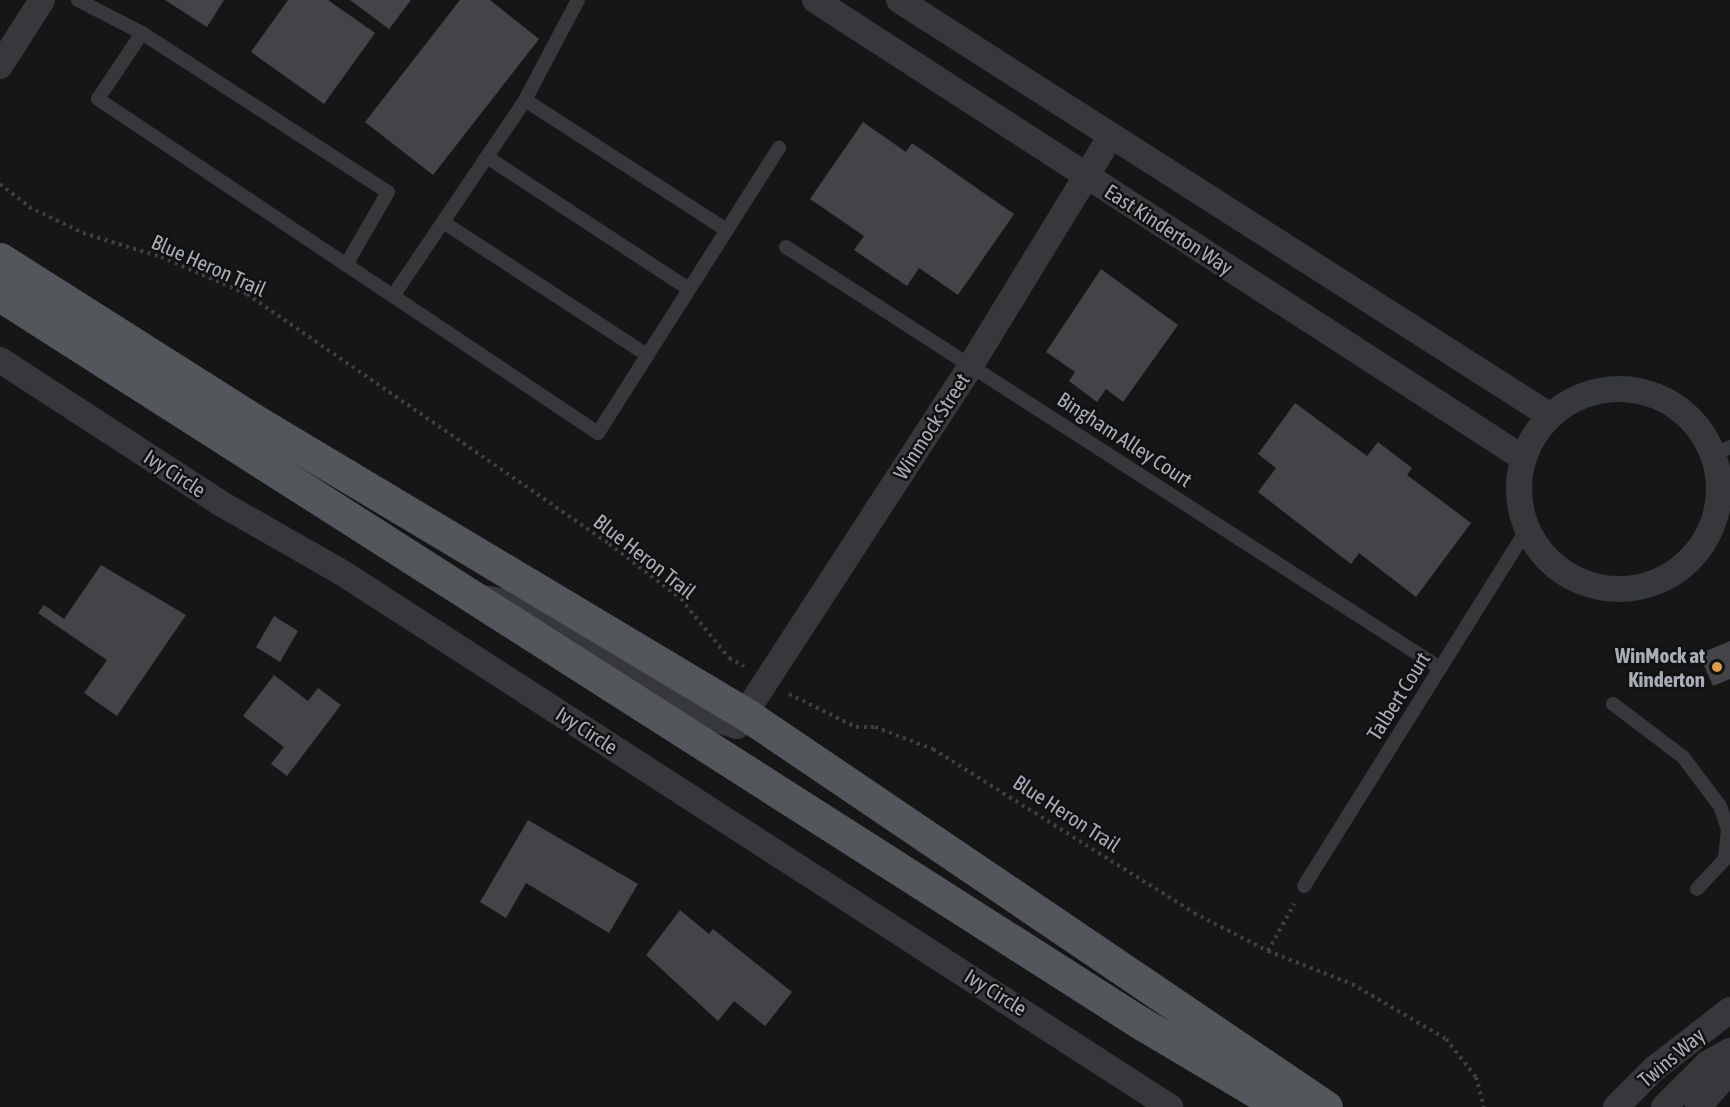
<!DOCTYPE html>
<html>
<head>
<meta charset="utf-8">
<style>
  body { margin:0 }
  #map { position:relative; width:1730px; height:1107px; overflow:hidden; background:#161617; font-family:"Asap Condensed",sans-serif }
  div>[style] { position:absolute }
  .building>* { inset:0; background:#434447 }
  .path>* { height:4px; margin-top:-2px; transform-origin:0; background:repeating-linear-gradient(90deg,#3d3f43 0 3px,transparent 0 7.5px) }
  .service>* { height:14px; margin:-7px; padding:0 7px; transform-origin:7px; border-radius:7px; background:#37383c }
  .minor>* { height:26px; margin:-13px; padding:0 13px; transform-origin:13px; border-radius:13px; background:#37383c }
  .minor>.ring { margin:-13px; padding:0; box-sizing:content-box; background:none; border:26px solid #37383c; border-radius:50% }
  .primary>* { height:33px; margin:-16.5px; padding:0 16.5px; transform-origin:16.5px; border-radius:16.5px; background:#53565a }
  .dots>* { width:16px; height:16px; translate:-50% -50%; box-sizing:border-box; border:3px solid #111112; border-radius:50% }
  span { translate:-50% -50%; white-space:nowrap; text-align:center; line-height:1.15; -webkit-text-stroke:5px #111112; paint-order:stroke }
  .street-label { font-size:21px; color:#a9aeb6 }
  .poi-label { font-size:21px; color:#a9aeb6; font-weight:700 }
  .right { translate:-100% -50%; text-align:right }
</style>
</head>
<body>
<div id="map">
  <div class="building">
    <i style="clip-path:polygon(165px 0,224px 0,207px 27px)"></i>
    <i style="clip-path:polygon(288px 0,328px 0,375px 33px,324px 104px,251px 52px)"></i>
    <i style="clip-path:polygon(350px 0,411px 0,389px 29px)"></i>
    <i style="clip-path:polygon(460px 0,490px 0,539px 39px,433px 175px,365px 122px)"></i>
    <i style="clip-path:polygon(863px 122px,906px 152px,912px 143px,1014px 214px,958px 295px,919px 268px,907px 286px,854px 250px,864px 236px,810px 199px)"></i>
    <i style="clip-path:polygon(1101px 269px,1178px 325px,1123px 402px,1106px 389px,1097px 402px,1069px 381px,1075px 372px,1046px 352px)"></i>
    <i style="clip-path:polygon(1295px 403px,1367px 456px,1378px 442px,1412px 468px,1407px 475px,1471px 523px,1416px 597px,1359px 553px,1351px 564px,1258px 492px,1276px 468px,1258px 454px)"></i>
    <i style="clip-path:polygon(101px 565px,186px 615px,117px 716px,84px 693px,107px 660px,38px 613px,44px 605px,64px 619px)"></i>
    <i style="clip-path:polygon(274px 616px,298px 631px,280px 662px,256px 647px)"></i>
    <i style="clip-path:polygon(1730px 641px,1730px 679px,1713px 686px,1699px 654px)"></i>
    <i style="clip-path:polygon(274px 675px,308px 701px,318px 688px,341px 705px,287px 776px,271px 764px,284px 747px,243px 716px)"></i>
    <i style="clip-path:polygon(528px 820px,638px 884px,609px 933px,526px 883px,506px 918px,480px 902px)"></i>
    <i style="clip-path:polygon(680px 910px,709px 934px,713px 929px,792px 992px,765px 1026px,734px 1001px,718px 1021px,646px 955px)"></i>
  </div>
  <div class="path">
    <i style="left:0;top:184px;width:37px;rotate:38deg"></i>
    <i style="left:29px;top:207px;width:60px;rotate:25.7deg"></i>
    <i style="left:83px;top:233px;width:82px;rotate:17.1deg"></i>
    <i style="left:161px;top:257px;width:94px;rotate:23.3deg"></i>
    <i style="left:247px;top:294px;width:440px;rotate:34.6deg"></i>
    <i style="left:609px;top:544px;width:91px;rotate:37.4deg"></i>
    <i style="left:681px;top:599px;width:76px;rotate:50.9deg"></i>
    <i style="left:729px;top:658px;width:17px;rotate:28deg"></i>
    <i style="left:789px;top:694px;width:75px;rotate:26.2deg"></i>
    <i style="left:856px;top:727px;width:19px"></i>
    <i style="left:875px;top:727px;width:62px;rotate:20.8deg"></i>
    <i style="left:933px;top:749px;width:308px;rotate:32.1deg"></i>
    <i style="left:1194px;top:913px;width:83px;rotate:27.2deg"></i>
    <i style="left:1268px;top:951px;width:90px;rotate:21.4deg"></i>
    <i style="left:1352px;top:984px;width:109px;rotate:30.3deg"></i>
    <i style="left:1446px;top:1039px;width:48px;rotate:51.7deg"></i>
    <i style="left:1476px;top:1077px;width:31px;rotate:75deg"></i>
    <i style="left:1268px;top:951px;width:54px;rotate:-61deg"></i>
  </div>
  <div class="service">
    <i style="left:78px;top:0;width:72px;rotate:27.3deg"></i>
    <i style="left:142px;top:33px;width:293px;rotate:32.9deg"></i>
    <i style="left:388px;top:192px;width:84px;rotate:119.9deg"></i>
    <i style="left:142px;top:33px;width:79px;rotate:123.7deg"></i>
    <i style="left:98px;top:99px;width:601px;rotate:33.74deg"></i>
    <i style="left:598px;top:433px;width:338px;rotate:-57.6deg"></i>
    <i style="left:525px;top:100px;width:113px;rotate:-62.1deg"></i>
    <i style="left:487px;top:157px;width:241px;rotate:33.2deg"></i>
    <i style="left:443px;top:222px;width:244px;rotate:33.1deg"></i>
    <i style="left:786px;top:247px;width:778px;rotate:32.77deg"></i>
    <i style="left:393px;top:296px;width:236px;rotate:-56deg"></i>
    <i style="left:525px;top:100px;width:240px;rotate:32.8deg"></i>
    <i style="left:1713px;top:455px;width:19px;rotate:-25deg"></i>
    <i style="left:1613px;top:704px;width:88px;rotate:37.1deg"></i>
    <i style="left:1683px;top:757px;width:61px;rotate:52.9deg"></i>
    <i style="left:1720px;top:806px;width:24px;rotate:71deg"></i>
    <i style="left:1728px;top:829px;width:30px;rotate:96deg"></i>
    <i style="left:1725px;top:859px;width:41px;rotate:133deg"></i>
    <i style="left:1304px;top:886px;width:421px;rotate:-58deg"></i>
  </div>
  <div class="minor">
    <i style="left:815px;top:0;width:843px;rotate:32.9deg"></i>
    <i style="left:899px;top:0;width:771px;rotate:32.56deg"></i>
    <i style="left:0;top:66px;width:78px;rotate:-57.5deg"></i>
    <i style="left:0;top:360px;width:262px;rotate:33deg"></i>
    <i style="left:220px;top:503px;width:139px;rotate:29.7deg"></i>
    <i style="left:341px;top:572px;width:987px;rotate:32.84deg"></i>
    <i class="ring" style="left:1519px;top:389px;width:174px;height:174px"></i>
    <i style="left:478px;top:597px;width:45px;rotate:10.3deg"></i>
    <i style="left:522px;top:605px;width:218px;rotate:30.9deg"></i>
    <i style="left:709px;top:717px;width:29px;rotate:18deg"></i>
    <i style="left:737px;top:726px;width:430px;rotate:-57deg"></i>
    <i style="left:971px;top:365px;width:268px;rotate:-58.6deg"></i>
    <i style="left:1616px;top:1107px;width:55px;rotate:-45deg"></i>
    <i style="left:1655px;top:1068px;width:95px;rotate:-37.7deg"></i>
    <i style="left:1664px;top:1107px;width:62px;rotate:-45deg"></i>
    <i style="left:1708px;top:1063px;width:25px;rotate:-29deg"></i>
    <i style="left:1698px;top:1107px;width:48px;rotate:-48.4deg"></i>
  </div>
  <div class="primary">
    <i style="left:0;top:259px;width:299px;rotate:32.4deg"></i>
    <i style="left:252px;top:419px;width:577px;rotate:30.88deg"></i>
    <i style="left:747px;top:715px;width:699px;rotate:34.1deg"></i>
    <i style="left:0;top:295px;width:1351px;rotate:32.55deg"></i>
    <i style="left:1139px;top:1022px;width:166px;rotate:30.7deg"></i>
  </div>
  <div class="dots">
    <i style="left:1717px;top:667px;background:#de9b47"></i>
  </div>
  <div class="street-label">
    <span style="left:1169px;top:229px;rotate:33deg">East Kinderton Way</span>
    <span style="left:209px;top:265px;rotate:24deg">Blue Heron Trail</span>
    <span style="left:931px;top:426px;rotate:-57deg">Winmock Street</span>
    <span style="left:1125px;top:439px;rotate:33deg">Bingham Alley Court</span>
    <span style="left:175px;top:473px;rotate:33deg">Ivy Circle</span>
    <span style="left:645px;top:556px;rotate:38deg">Blue Heron Trail</span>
    <span style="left:1398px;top:696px;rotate:-58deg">Talbert Court</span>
    <span style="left:587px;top:730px;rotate:33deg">Ivy Circle</span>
    <span style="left:1067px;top:813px;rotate:33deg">Blue Heron Trail</span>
    <span style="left:996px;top:992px;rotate:32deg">Ivy Circle</span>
    <span style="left:1671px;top:1057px;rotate:-40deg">Twins Way</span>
  </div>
  <div class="poi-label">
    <span class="right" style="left:1705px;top:667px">WinMock at<br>Kinderton</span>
  </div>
</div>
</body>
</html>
